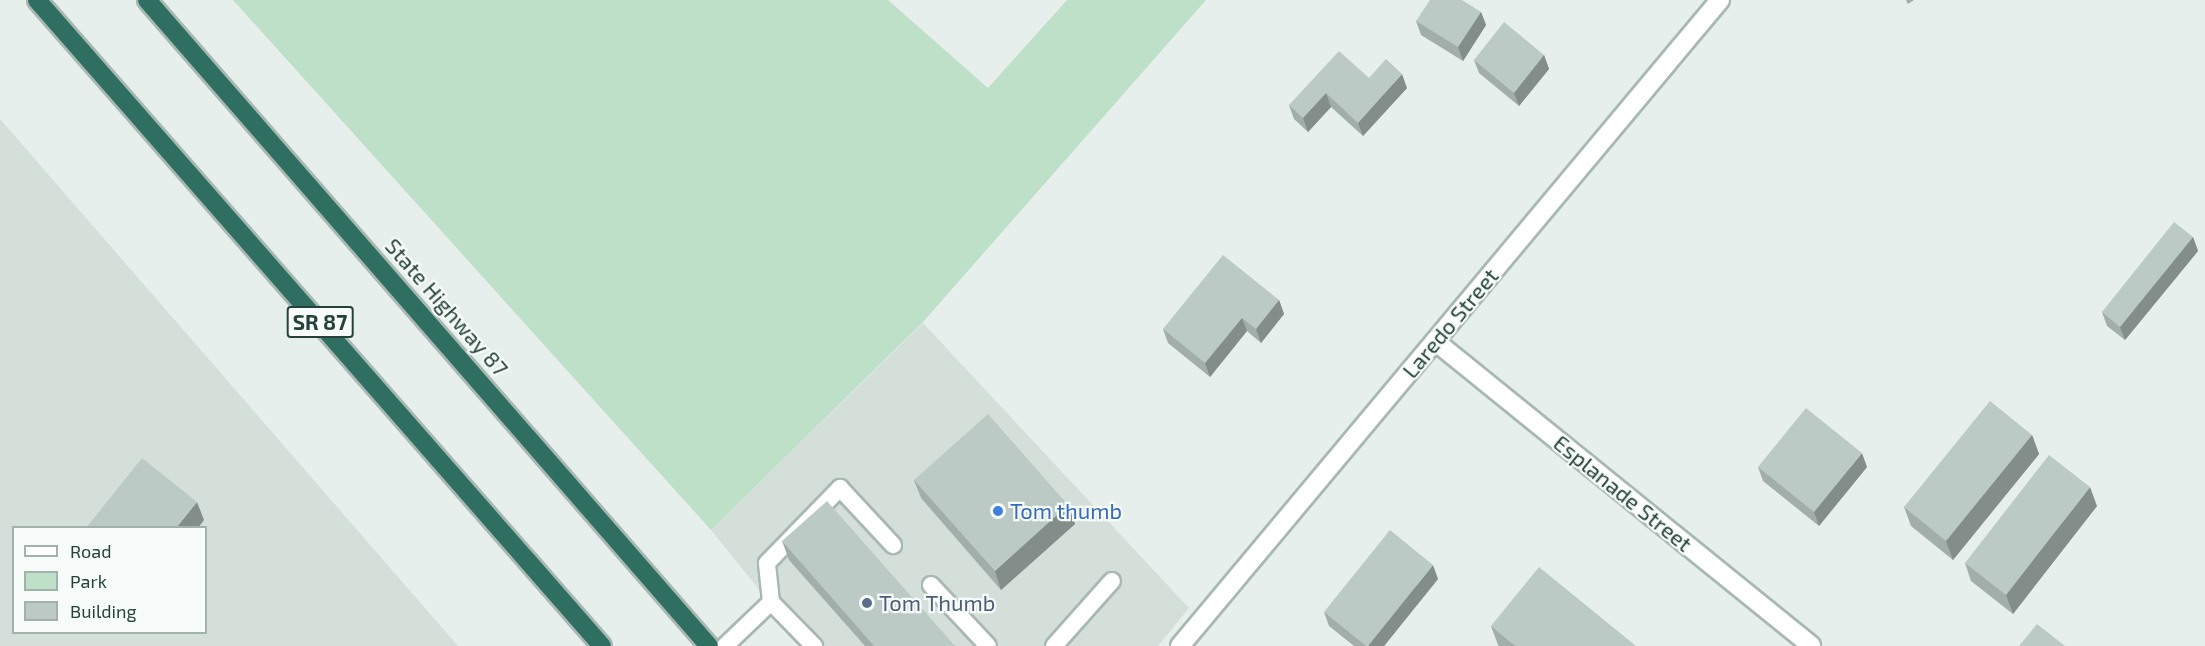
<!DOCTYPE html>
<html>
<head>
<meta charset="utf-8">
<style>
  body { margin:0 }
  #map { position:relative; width:2205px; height:646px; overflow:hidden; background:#e6efeb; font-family:"Exo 2",sans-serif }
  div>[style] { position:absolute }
  .built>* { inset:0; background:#d4dfda }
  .green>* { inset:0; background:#bfe0c8 }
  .roads { filter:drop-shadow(2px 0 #a8b8b2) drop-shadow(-2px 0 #a8b8b2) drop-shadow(0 2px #a8b8b2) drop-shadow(0 -2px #a8b8b2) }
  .lane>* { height:16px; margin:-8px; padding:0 8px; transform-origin:8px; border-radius:8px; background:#fff }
  .street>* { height:18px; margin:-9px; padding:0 9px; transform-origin:9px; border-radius:9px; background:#fff }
  .secondary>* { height:18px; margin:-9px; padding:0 9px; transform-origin:9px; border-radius:9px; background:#fff }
  .highway>* { height:18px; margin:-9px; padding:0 9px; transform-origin:9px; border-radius:9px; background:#2f6f62 }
  .wall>* { inset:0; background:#a1aea9 }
  .shaded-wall>* { inset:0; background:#838d89 }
  .building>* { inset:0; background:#bbcac4 }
  .dots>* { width:16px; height:16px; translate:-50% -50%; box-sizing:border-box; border:3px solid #f7fbf9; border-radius:50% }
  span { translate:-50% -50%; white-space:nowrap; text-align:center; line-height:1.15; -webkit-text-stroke:4.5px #f7fbf9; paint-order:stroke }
  .shield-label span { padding:2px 4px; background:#f7fbf9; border:2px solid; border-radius:4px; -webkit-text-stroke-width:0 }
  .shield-label { font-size:21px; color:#24423a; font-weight:700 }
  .street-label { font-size:22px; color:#24423a }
  .shop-label { font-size:22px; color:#366cbe }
  .left { translate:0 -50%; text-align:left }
  .service-label { font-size:22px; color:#4e5e75 }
  .legend { position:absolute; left:12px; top:526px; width:195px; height:108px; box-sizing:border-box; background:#f7fbf9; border:2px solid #a3b1ad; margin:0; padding:8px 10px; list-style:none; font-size:18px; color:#24423a }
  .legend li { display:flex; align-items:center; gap:12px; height:30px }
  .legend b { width:30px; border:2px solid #a3b1ad }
</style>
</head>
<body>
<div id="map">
  <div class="built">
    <i style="clip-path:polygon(evenodd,0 119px,458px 646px,0 646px,0 119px,14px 528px,206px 528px,206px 632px,14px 632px,14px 528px)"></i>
    <i style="clip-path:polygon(923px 323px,1189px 608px,1158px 646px,805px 646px,711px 530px)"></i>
  </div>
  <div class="green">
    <i style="clip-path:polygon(233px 0,888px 0,988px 88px,1067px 0,1206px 0,923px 322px,711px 530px)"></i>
  </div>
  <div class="roads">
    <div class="lane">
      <i style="left:931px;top:585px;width:83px;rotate:46.9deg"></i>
      <i style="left:771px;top:602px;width:62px;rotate:45.7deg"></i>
      <i style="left:725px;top:646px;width:64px;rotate:-43.7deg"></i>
      <i style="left:771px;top:602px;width:39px;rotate:-96deg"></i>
      <i style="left:767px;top:563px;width:105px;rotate:-45.8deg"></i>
      <i style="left:840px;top:488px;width:78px;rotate:47.1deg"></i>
      <i style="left:1054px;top:646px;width:87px;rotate:-48.3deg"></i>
    </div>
    <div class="street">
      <i style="left:1435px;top:341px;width:484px;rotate:39deg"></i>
    </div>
    <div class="secondary">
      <i style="left:1180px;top:646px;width:842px;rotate:-50.11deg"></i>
    </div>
    <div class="highway">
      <i style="left:37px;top:0;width:858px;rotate:48.83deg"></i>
      <i style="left:147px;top:0;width:856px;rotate:48.98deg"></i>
    </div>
  </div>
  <div class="wall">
    <i style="clip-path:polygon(1906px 0,1914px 0,1908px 4px)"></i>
    <i style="clip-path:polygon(1481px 12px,1486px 25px,1463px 61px,1421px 35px,1416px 21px)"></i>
    <i style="clip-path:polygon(1544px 55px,1549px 69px,1519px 106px,1479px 73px,1474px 60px)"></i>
    <i style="clip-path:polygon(1369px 78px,1407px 88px,1363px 136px,1331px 107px,1308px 132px,1294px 119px,1289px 105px)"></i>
    <i style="clip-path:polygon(2193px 237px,2198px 251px,2125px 340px,2107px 326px,2102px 312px)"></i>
    <i style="clip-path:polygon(1279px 300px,1284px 314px,1261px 343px,1247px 331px,1210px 377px,1168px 343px,1163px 329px)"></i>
    <i style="clip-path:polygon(2032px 435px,2039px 454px,1953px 560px,1911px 526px,1904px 507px)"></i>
    <i style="clip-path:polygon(1758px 467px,1867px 467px,1819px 526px,1763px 481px)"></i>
    <i style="clip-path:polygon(914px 480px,1068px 505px,1075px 524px,1001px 590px,921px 498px)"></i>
    <i style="clip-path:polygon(2097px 506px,2013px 614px,1971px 581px,1965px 563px)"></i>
    <i style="clip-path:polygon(782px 541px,955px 646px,865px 646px,789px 560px)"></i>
    <i style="clip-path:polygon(1438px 579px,1384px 646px,1354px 646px,1329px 626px,1324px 612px)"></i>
    <i style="clip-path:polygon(1491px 626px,1636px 646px,1499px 646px,1498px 645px)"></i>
  </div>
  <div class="shaded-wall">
    <i style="clip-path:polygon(1481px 12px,1486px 25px,1463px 61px,1458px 47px)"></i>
    <i style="clip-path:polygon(1544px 55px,1549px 69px,1519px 106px,1514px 93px)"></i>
    <i style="clip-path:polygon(1402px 74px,1407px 88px,1363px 136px,1358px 123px)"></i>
    <i style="clip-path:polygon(1326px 93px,1331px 107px,1308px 132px,1303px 118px)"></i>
    <i style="clip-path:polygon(2193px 237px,2198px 251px,2125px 340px,2120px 327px)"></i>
    <i style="clip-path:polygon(1279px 300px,1284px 314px,1261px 343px,1256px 329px)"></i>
    <i style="clip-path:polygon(1242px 318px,1247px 331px,1210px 377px,1205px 363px)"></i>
    <i style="clip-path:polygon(2032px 435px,2039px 454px,1953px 560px,1946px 541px)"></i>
    <i style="clip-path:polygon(1862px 453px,1867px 467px,1819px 526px,1814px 512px)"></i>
    <i style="clip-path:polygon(2090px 487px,2097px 506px,2013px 614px,2006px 595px)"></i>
    <i style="clip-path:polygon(197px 502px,204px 520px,198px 528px,176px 528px)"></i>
    <i style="clip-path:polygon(1068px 505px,1075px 524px,1001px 590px,995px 571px)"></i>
    <i style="clip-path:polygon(1433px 565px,1438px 579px,1384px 646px,1368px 646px)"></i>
  </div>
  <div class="building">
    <i style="clip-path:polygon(1430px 0,1462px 0,1481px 12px,1458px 47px,1416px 21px)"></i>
    <i style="clip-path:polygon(1504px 22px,1544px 55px,1514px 93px,1474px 60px)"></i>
    <i style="clip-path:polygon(1339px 51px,1369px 78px,1386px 59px,1402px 74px,1358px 123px,1326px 93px,1303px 118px,1289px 105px)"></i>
    <i style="clip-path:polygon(2174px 222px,2193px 237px,2120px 327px,2102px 312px)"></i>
    <i style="clip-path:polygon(1223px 255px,1279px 300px,1256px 329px,1242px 318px,1205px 363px,1163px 329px)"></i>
    <i style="clip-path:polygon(1990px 401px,2032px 435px,1946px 541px,1904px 507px)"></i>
    <i style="clip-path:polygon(1806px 408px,1862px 453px,1814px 512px,1758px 467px)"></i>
    <i style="clip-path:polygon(988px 414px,1068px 505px,995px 571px,914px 480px)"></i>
    <i style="clip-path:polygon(2049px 455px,2090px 487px,2006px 595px,1965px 563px)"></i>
    <i style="clip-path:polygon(142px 458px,197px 502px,176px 528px,86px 528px)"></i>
    <i style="clip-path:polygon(827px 501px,955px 646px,874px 646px,782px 541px)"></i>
    <i style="clip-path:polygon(1390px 530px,1433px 565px,1368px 646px,1366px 646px,1324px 612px)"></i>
    <i style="clip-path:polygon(1539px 567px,1636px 646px,1515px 646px,1491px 626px)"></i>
    <i style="clip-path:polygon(2037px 624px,2065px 646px,2019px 646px)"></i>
  </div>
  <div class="dots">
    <i style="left:998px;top:511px;background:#3f7fe0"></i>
    <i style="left:867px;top:603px;background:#5c6f8a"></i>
  </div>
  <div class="shield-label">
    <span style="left:320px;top:322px">SR 87</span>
  </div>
  <div class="street-label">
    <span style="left:447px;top:307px;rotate:49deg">State Highway 87</span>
    <span style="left:1450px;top:323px;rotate:-50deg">Laredo Street</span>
    <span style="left:1623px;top:493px;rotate:39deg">Esplanade Street</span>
  </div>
  <div class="shop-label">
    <span class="left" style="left:1010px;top:511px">Tom thumb</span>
  </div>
  <div class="service-label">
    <span class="left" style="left:879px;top:603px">Tom Thumb</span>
  </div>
  <ul class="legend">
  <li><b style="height:8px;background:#fff"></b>Road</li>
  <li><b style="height:16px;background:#bfe0c8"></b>Park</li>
  <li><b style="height:16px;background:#bbcac4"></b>Building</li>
  </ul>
</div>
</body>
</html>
